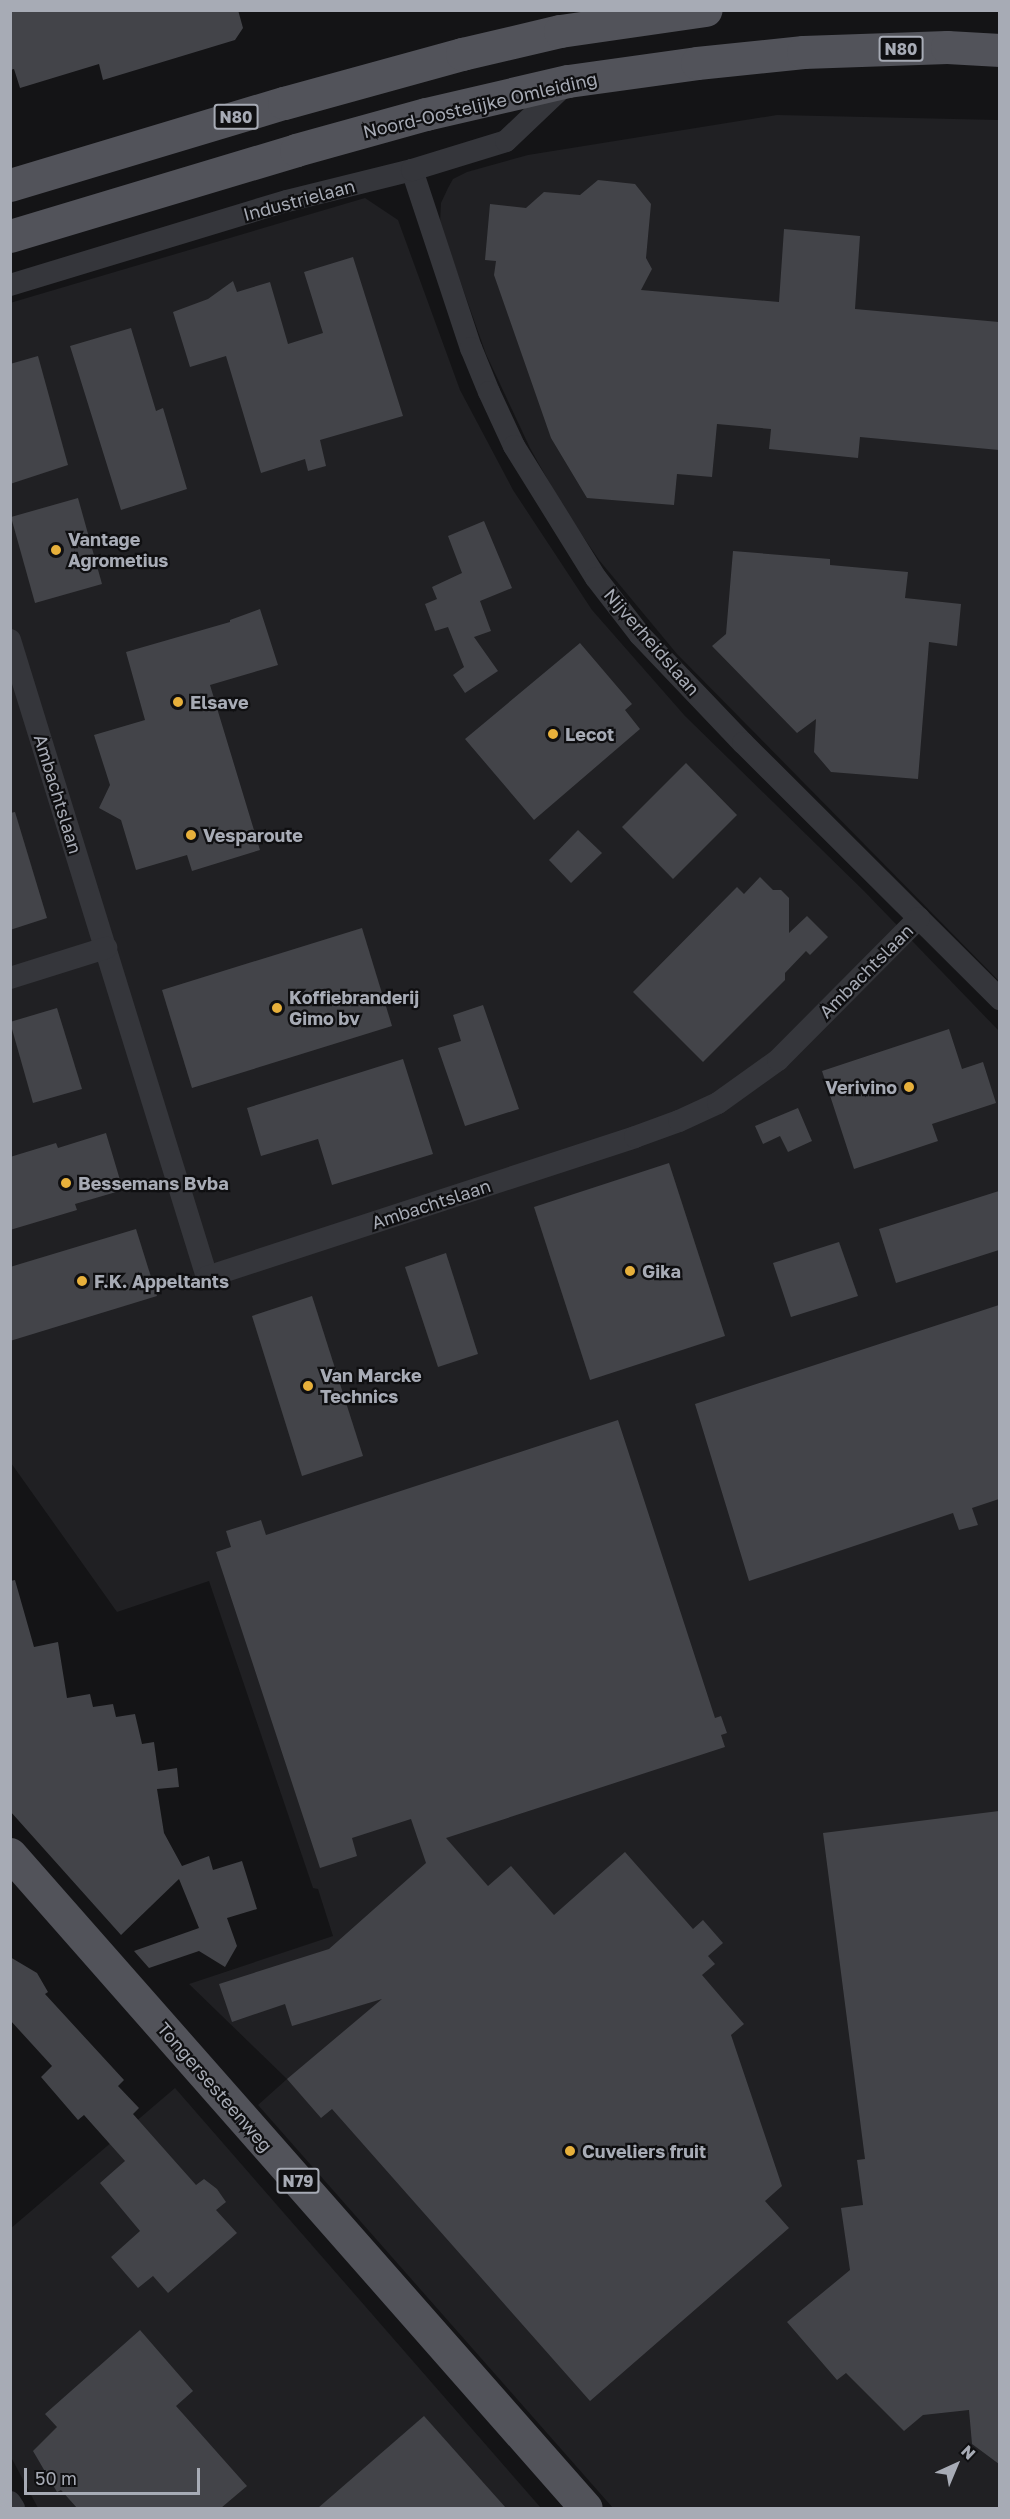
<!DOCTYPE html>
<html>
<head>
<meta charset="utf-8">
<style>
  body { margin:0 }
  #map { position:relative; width:1010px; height:2519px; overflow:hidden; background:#141416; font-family:"Golos Text",sans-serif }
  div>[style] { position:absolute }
  .built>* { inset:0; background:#202023 }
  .building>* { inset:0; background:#434449 }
  .street>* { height:22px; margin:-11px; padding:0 11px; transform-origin:11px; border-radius:11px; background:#35363b }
  .primary>* { height:33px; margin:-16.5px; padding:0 16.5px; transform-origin:16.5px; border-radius:16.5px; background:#52535a }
  .dots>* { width:16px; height:16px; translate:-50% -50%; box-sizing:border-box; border:3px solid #0f0f11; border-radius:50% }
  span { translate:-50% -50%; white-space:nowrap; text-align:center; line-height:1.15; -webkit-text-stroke:4.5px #0f0f11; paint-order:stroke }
  .shield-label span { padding:2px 4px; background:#0f0f11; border:2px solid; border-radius:4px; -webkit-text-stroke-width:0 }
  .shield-label { font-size:16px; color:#a7abb5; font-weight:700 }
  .street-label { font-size:18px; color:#a7abb5 }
  .poi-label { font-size:18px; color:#a7abb5; font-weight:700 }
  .left { translate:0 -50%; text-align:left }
  .right { translate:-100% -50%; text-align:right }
  .frame { position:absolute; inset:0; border:12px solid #a7abb5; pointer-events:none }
  .north { position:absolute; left:926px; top:2435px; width:60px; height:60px; -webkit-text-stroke:4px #0f0f11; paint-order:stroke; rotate:44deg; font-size:16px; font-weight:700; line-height:24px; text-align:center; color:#a7abb5 }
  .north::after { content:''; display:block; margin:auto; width:21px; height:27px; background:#a7abb5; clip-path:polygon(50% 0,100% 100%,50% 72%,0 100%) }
  .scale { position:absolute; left:24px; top:2468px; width:176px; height:27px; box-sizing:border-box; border:3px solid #a7abb5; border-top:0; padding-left:8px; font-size:18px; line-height:21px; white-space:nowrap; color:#a7abb5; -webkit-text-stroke:4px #0f0f11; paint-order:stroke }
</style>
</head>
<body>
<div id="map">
  <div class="built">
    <i style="clip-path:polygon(777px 115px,999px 120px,999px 981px,677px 654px,599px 560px,563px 507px,530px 448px,486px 354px,440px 224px,441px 203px,448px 188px,453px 179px,467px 172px,528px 155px)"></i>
    <i style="clip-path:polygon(365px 198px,398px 220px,460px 390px,513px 490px,592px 610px,685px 716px,864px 891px,999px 1031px,999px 2508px,613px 2508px,258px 2105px,287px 2079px,189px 1984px,333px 1936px,318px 1889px,313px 1888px,209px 1581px,117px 1612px,11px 1463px,10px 303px)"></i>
    <i style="clip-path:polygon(175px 2088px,541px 2508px,38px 2508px,11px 2457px,10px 2229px)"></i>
  </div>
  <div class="building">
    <i style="clip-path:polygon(10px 10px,238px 10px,243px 28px,235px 40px,103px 80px,99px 64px,20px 88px,14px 69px,10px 70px)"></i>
    <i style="clip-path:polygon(598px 180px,635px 184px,651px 204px,646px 258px,652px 269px,641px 290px,779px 302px,784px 229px,860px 236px,855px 309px,999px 322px,999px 450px,860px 437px,858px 458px,769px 449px,771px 429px,717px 424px,712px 477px,677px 474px,674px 505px,587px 498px,551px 438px,494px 275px,496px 261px,485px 260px,490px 204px,526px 208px,544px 192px,580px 195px)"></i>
    <i style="clip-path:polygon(353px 257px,403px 416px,320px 440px,326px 466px,308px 471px,305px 459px,261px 473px,226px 356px,190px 367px,173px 312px,208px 299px,233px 281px,237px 292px,270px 282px,288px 344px,323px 333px,304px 272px)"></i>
    <i style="clip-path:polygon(131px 328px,156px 411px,163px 408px,187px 489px,121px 510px,70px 346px)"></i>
    <i style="clip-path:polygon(38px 356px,68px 465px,10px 484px,10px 364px)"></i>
    <i style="clip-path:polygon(78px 498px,102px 584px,35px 603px,11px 517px)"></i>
    <i style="clip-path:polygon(484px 521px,512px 588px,480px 601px,491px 631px,474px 637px,498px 671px,465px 693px,453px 675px,464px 667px,448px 627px,435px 631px,425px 604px,437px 599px,432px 587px,462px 573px,448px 536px)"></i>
    <i style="clip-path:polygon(733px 551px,830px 559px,830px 565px,908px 572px,905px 598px,961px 604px,957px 646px,929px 642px,918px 779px,831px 772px,814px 752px,816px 719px,797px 733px,712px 646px,726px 634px)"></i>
    <i style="clip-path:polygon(260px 609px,278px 665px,210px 685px,260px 850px,192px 871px,187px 855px,136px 870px,121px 820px,99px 808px,110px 785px,94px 735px,145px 720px,126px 652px,230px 622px,230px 620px)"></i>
    <i style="clip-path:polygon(580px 643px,632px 704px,625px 710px,640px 729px,534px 820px,465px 739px)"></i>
    <i style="clip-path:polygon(686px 763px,737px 815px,673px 879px,622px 827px)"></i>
    <i style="clip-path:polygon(15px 812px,47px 918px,10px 930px,10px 813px)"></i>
    <i style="clip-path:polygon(578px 830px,602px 853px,571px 883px,549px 860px)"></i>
    <i style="clip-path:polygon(760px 877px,773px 890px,781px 890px,789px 898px,789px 933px,807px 916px,828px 937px,810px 955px,806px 951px,785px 973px,785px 980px,703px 1062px,633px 992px,737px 887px,744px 894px)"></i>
    <i style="clip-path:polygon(362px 928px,392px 1026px,192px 1088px,162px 990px)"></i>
    <i style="clip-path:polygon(483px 1005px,519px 1109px,465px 1126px,438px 1048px,461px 1041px,453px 1015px)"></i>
    <i style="clip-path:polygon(57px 1008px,82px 1089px,33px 1103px,10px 1022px)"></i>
    <i style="clip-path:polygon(949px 1029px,962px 1069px,983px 1062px,996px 1103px,932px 1124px,938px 1141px,854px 1169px,822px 1071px)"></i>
    <i style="clip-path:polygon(403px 1059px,433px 1154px,332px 1185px,318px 1139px,261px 1156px,247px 1108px)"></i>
    <i style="clip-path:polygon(798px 1108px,812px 1141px,788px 1152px,780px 1136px,763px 1144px,755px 1126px)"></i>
    <i style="clip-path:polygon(106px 1133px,123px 1190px,75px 1204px,77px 1210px,10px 1230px,10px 1157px,56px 1143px,58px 1148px)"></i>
    <i style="clip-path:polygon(669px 1163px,725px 1336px,590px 1380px,534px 1207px)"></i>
    <i style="clip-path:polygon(999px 1191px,999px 1250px,896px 1283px,879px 1229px)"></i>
    <i style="clip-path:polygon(136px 1229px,157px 1296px,10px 1341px,10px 1267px)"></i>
    <i style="clip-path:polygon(839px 1242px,858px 1296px,791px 1317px,773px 1263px)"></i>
    <i style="clip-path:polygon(446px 1253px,478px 1354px,438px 1367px,405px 1267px)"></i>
    <i style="clip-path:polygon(312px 1296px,363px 1456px,302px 1476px,252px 1316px)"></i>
    <i style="clip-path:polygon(999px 1305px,999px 1499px,972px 1508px,978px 1525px,959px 1530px,953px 1513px,749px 1581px,695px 1404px)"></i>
    <i style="clip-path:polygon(618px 1420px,715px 1718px,721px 1716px,727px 1733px,721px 1735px,725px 1747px,446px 1838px,488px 1886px,511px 1866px,554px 1915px,625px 1852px,693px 1929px,703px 1920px,723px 1943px,708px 1956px,715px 1964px,702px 1975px,744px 2024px,731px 2035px,782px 2186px,765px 2201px,789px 2228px,590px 2401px,332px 2109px,321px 2118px,287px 2079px,382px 1999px,292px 2026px,285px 2004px,232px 2022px,219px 1984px,329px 1949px,426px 1863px,411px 1819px,352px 1838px,357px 1856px,320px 1868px,216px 1552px,231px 1547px,226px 1531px,261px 1520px,266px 1535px)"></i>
    <i style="clip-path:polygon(15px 1580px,34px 1647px,58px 1642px,67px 1698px,90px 1694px,93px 1707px,113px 1704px,116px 1717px,135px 1714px,142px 1744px,154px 1742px,158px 1771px,177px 1768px,179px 1787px,157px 1789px,164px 1833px,182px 1866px,209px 1856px,213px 1870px,242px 1861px,257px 1909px,227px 1918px,237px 1946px,225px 1967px,199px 1951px,149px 1968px,134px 1951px,199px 1928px,179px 1879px,121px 1935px,10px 1811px,10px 1581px)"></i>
    <i style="clip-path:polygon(999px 1811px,999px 2464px,972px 2444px,969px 2410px,923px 2415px,904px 2431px,846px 2373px,837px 2380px,787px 2322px,850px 2270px,841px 2208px,863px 2205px,857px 2160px,865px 2159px,823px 1833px)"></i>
    <i style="clip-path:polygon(10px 1957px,37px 1973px,48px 1992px,45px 1994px,124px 2080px,118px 2086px,139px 2108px,133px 2114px,196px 2185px,204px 2179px,217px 2189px,226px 2202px,216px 2210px,237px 2233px,168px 2293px,153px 2276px,138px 2288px,111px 2257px,140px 2231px,100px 2183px,125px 2161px,84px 2115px,78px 2120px,41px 2077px,52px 2066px,10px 2020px)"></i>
    <i style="clip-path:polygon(140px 2330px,193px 2391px,176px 2406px,247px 2486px,221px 2508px,77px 2508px,61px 2490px,57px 2492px,33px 2451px,57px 2427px,45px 2414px)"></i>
    <i style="clip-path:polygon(424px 2416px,506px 2508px,318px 2508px)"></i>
  </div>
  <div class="street">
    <i style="left:412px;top:170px;width:188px;rotate:71.7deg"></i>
    <i style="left:471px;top:348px;width:48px;rotate:67.8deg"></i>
    <i style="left:489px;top:392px;width:60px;rotate:65.2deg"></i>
    <i style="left:514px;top:446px;width:155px;rotate:58.2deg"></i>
    <i style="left:596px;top:578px;width:72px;rotate:52.3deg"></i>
    <i style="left:640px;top:635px;width:149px;rotate:46.4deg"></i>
    <i style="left:743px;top:743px;width:363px;rotate:44.9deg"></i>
    <i style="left:10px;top:285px;width:289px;rotate:-16.9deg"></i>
    <i style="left:287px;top:201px;width:129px;rotate:-13.9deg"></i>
    <i style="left:412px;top:170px;width:98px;rotate:-17.1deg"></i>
    <i style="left:506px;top:141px;width:86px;rotate:-43.6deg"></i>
    <i style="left:10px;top:640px;width:667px;rotate:72.82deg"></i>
    <i style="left:207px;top:1277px;width:450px;rotate:-18.1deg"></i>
    <i style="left:635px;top:1137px;width:47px;rotate:-20deg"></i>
    <i style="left:679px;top:1121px;width:43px;rotate:-24.8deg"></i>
    <i style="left:718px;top:1103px;width:74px;rotate:-35.6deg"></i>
    <i style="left:778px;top:1060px;width:200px;rotate:-45.2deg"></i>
    <i style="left:10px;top:978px;width:101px;rotate:-17.4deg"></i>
    <i style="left:10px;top:2502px;width:7px;rotate:56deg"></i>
  </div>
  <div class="primary">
    <i style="left:10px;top:185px;width:286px;rotate:-16.7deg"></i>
    <i style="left:284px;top:103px;width:185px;rotate:-15.4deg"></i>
    <i style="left:462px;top:54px;width:101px;rotate:-13.2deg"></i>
    <i style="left:560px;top:31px;width:147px;rotate:-8.2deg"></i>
    <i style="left:10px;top:236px;width:299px;rotate:-16.7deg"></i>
    <i style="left:296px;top:150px;width:135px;rotate:-15.5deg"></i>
    <i style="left:426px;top:114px;width:146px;rotate:-13.1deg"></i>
    <i style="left:568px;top:81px;width:130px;rotate:-7.9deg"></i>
    <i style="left:697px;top:63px;width:107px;rotate:-5.9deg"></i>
    <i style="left:803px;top:52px;width:144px;rotate:-2deg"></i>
    <i style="left:947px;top:47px;width:53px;rotate:3.2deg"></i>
    <i style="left:10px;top:1854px;width:871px;rotate:48.63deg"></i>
  </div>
  <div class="dots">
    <i style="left:56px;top:550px;background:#e7b03b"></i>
    <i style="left:178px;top:702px;background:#e7b03b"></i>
    <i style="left:553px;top:734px;background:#e7b03b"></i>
    <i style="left:191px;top:835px;background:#e7b03b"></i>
    <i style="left:277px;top:1008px;background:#e7b03b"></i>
    <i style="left:909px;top:1087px;background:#e7b03b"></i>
    <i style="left:66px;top:1183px;background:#e7b03b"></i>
    <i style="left:630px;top:1271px;background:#e7b03b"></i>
    <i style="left:82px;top:1281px;background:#e7b03b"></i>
    <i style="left:308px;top:1386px;background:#e7b03b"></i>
    <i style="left:570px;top:2151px;background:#e7b03b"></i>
  </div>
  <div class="shield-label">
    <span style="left:901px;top:49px">N80</span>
    <span style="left:236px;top:117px">N80</span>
    <span style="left:298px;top:2181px">N79</span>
  </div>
  <div class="street-label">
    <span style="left:480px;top:105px;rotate:-13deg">Noord-Oostelijke Omleiding</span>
    <span style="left:299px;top:200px;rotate:-15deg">Industrielaan</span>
    <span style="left:652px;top:642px;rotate:49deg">Nijverheidslaan</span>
    <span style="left:58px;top:794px;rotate:73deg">Ambachtslaan</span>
    <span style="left:866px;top:971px;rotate:-45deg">Ambachtslaan</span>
    <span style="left:431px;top:1204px;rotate:-18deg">Ambachtslaan</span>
    <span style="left:215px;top:2087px;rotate:49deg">Tongersesteenweg</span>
  </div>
  <div class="poi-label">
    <span class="left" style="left:68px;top:550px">Vantage<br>Agrometius</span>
    <span class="left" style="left:190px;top:702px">Elsave</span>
    <span class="left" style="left:565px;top:734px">Lecot</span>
    <span class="left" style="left:203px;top:835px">Vesparoute</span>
    <span class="left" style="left:289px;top:1008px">Koffiebranderij<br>Gimo bv</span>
    <span class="right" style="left:897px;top:1087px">Verivino</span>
    <span class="left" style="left:78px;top:1183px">Bessemans Bvba</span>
    <span class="left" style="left:642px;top:1271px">Gika</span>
    <span class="left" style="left:94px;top:1281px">F.K. Appeltants</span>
    <span class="left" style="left:320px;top:1386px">Van Marcke<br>Technics</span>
    <span class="left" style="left:582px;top:2151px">Cuveliers fruit</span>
  </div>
  <div class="frame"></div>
  <div class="north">N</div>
  <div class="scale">50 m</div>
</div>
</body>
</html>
